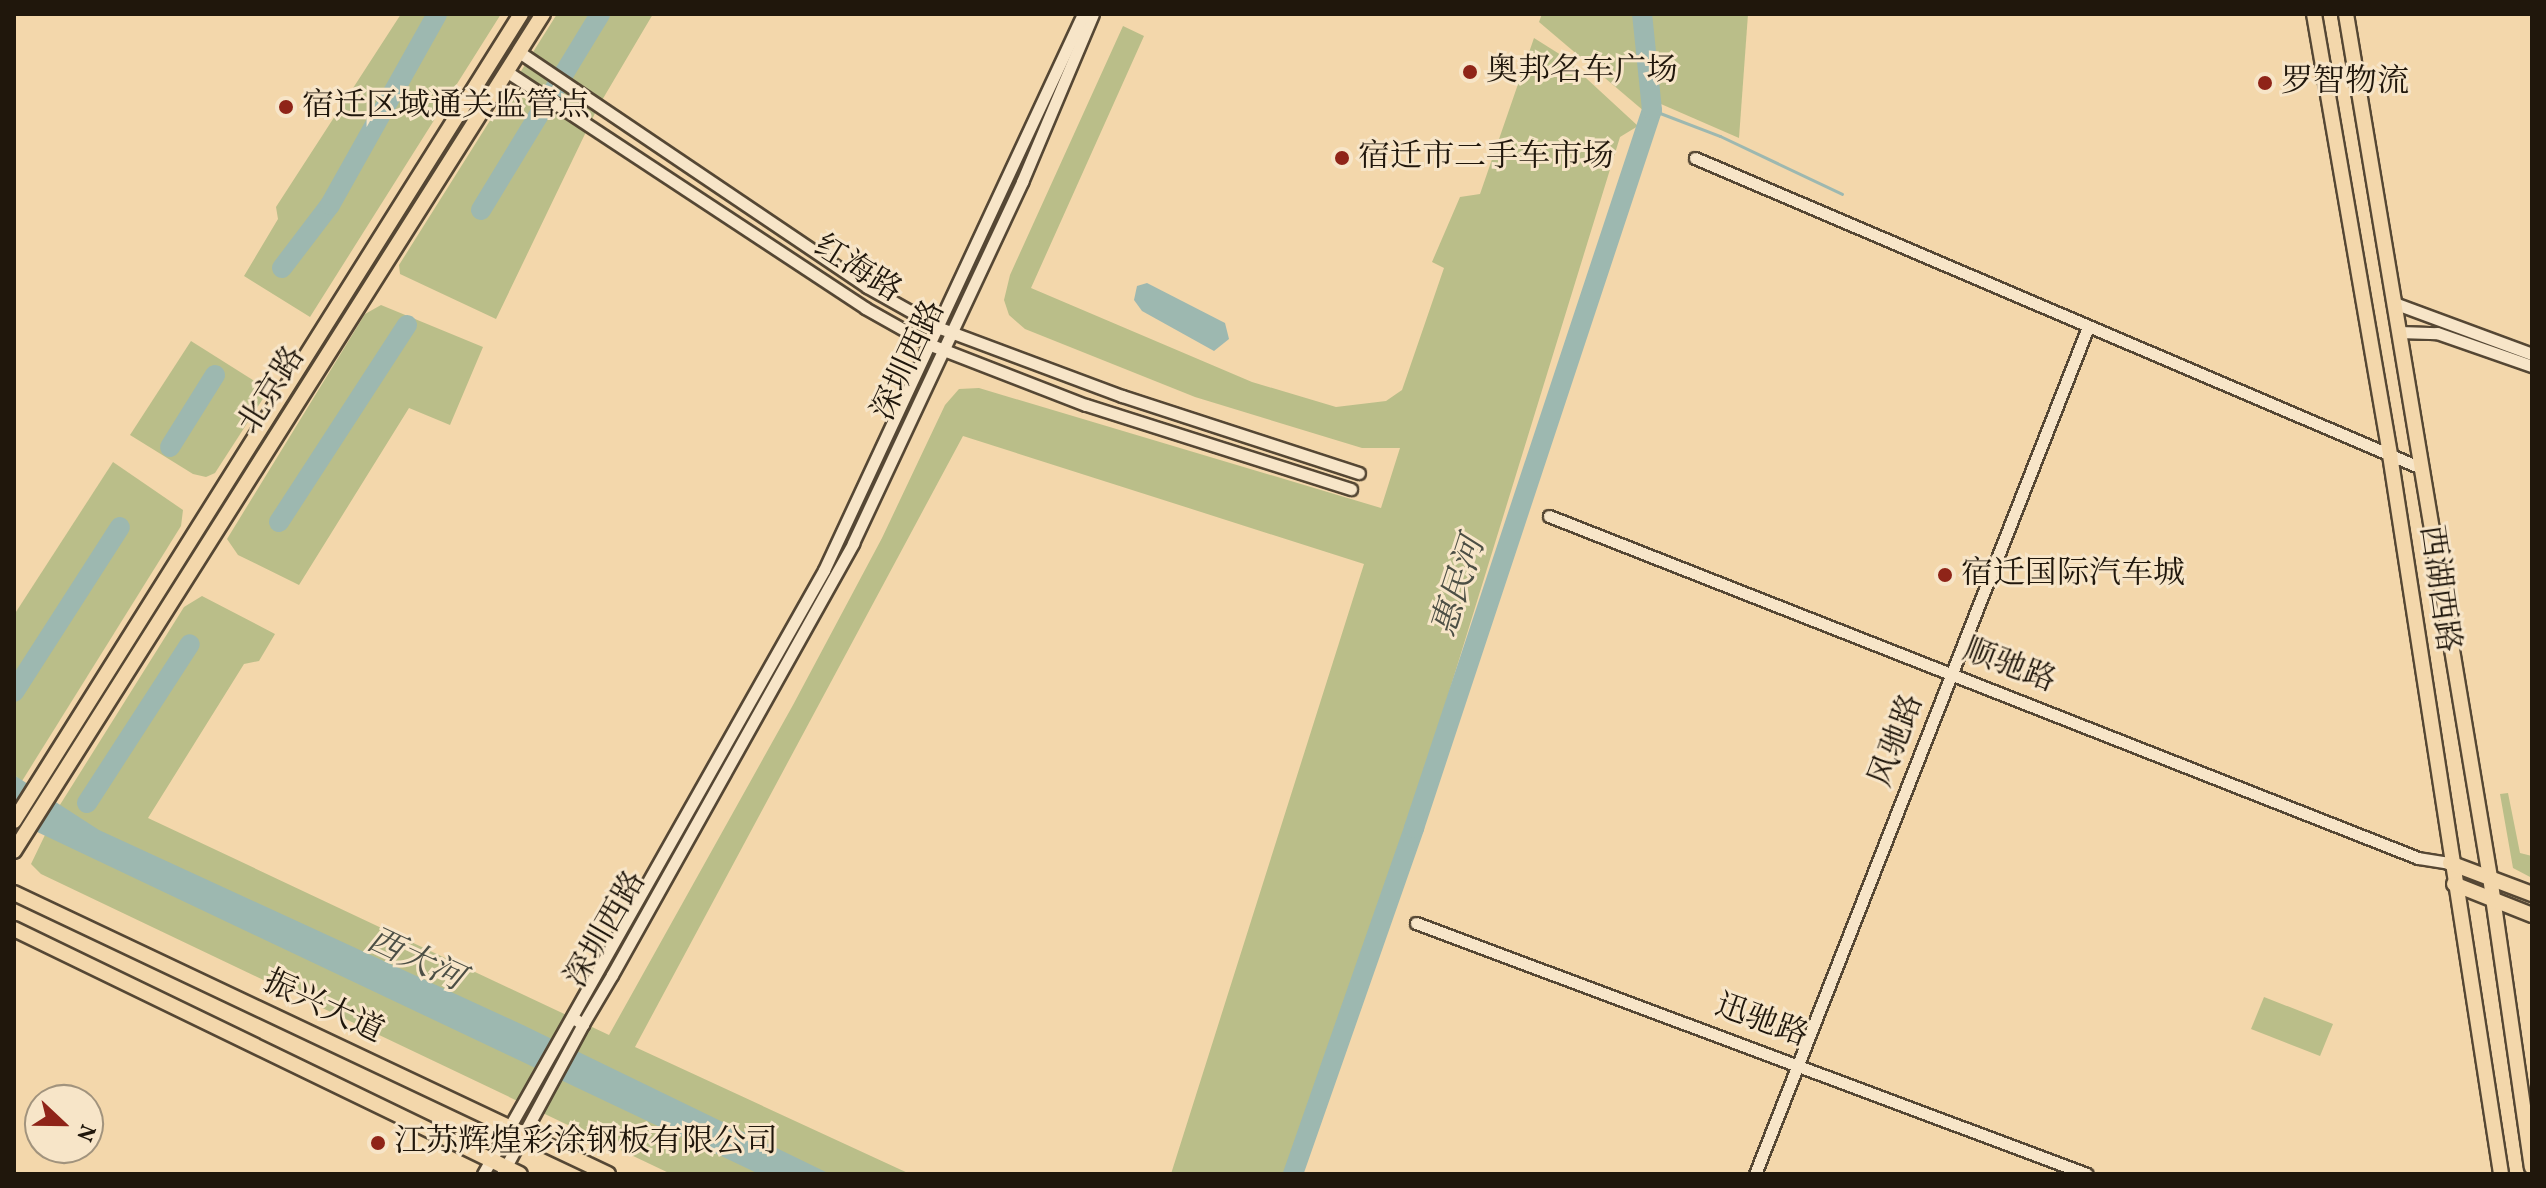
<!DOCTYPE html>
<html>
<head>
<meta charset="utf-8">
<style>
  body { margin:0 }
  #map { position:relative; width:2546px; height:1188px; overflow:hidden; background:#f3d7ab; font-family:Vollkorn,"Noto Serif SC",serif }
  div>[style] { position:absolute }
  .green>* { inset:0; background:#babe89 }
  .water>* { inset:0; background:#9db8b0 }
  .stream>* { height:3px; margin:-1.5px; padding:0 1.5px; transform-origin:1.5px; border-radius:1.5px; background:#9db8b0 }
  .river>* { height:20px; margin:-10px; padding:0 10px; transform-origin:10px; border-radius:10px; background:#9db8b0 }
  .roads { filter:drop-shadow(2px 0 #554734) drop-shadow(-2px 0 #554734) drop-shadow(0 2px #554734) drop-shadow(0 -2px #554734) }
  .minor>* { height:11px; margin:-5.5px; padding:0 5.5px; transform-origin:5.5px; border-radius:5.5px; background:#f7e5c8 }
  .major>* { height:14px; margin:-7px; padding:0 7px; transform-origin:7px; border-radius:7px; background:#f3d7ab }
  .dots>* { width:22px; height:22px; translate:-50% -50%; box-sizing:border-box; border:4px solid #f7e5c8; border-radius:50% }
  span { translate:-50% -50%; white-space:nowrap; text-align:center; line-height:1.15; -webkit-text-stroke:6px #f7e5c8; paint-order:stroke }
  .poi-label { font-size:32px; color:#20170c }
  .left { translate:0 -50%; text-align:left }
  .street-label { font-size:32px; color:#20170c }
  .water-label { font-size:34px; color:#4c4f45; font-style:italic }
  .frame { position:absolute; inset:0; border:16px solid #20170c; pointer-events:none }
  .north { position:absolute; left:24px; top:1084px; width:80px; height:80px; box-sizing:border-box; background:#f7e5c8; border:2px solid #a1937d; border-radius:50%; rotate:112deg; font-size:22px; font-weight:700; line-height:32px; text-align:center; color:#20170c }
  .north::after { content:''; display:block; margin:auto; width:28px; height:36px; background:#8f2418; clip-path:polygon(50% 0,100% 100%,50% 72%,0 100%) }
</style>
</head>
<body>
<div id="map">
  <div class="green">
    <i style="clip-path:polygon(401px 14px,501px 14px,310px 317px,244px 276px,278px 219px,276px 207px)"></i>
    <i style="clip-path:polygon(557px 14px,653px 14px,598px 107px,496px 319px,400px 274px,399px 265px)"></i>
    <i style="clip-path:polygon(1542px 14px,1638px 14px,1645px 112px,1539px 22px)"></i>
    <i style="clip-path:polygon(1648px 14px,1748px 14px,1739px 138px,1654px 101px)"></i>
    <i style="clip-path:polygon(1123px 26px,1144px 36px,1031px 288px,1252px 382px,1336px 407px,1386px 401px,1402px 390px,1444px 268px,1432px 262px,1460px 197px,1480px 194px,1534px 38px,1561px 55px,1638px 126px,1620px 137px,1426px 767px,1285px 1174px,1171px 1174px,1364px 564px,963px 436px,635px 1047px,910px 1174px,671px 1174px,41px 874px,31px 864px,58px 808px,184px 607px,202px 596px,275px 634px,259px 661px,244px 664px,148px 818px,609px 1035px,793px 705px,882px 538px,945px 405px,959px 389px,979px 388px,1381px 508px,1400px 448px,1362px 448px,1195px 397px,1025px 329px,1009px 315px,1004px 300px,1010px 275px)"></i>
    <i style="clip-path:polygon(381px 305px,483px 347px,450px 425px,409px 408px,299px 585px,238px 555px,227px 539px,365px 314px)"></i>
    <i style="clip-path:polygon(191px 341px,264px 387px,266px 394px,215px 473px,206px 477px,193px 474px,130px 435px)"></i>
    <i style="clip-path:polygon(113px 462px,183px 510px,181px 526px,22px 781px,14px 775px,14px 615px)"></i>
    <i style="clip-path:polygon(2508px 793px,2520px 853px,2532px 856px,2532px 878px,2513px 868px,2500px 794px)"></i>
    <i style="clip-path:polygon(2264px 997px,2333px 1024px,2320px 1056px,2251px 1029px)"></i>
  </div>
  <div class="water">
    <i style="clip-path:polygon(1147px 283px,1225px 323px,1229px 339px,1214px 351px,1142px 311px,1134px 300px,1137px 286px)"></i>
    <i style="clip-path:polygon(14px 775px,99px 830px,523px 1025px,830px 1174px,759px 1174px,14px 821px)"></i>
  </div>
  <div class="stream">
    <i style="left:1652px;top:110px;width:73px;rotate:20.9deg"></i>
    <i style="left:1720px;top:136px;width:135px;rotate:25.4deg"></i>
  </div>
  <div class="river">
    <i style="left:481px;top:210px;width:229px;rotate:-58.7deg"></i>
    <i style="left:282px;top:268px;width:79px;rotate:-52.7deg"></i>
    <i style="left:330px;top:205px;width:219px;rotate:-60.7deg"></i>
    <i style="left:170px;top:447px;width:85px;rotate:-58deg"></i>
    <i style="left:279px;top:522px;width:235px;rotate:-57deg"></i>
    <i style="left:14px;top:692px;width:196px;rotate:-57.3deg"></i>
    <i style="left:87px;top:803px;width:189px;rotate:-57.1deg"></i>
    <i style="left:1293px;top:1174px;width:367px;rotate:-70.7deg"></i>
    <i style="left:1414px;top:828px;width:756px;rotate:-71.66deg"></i>
    <i style="left:1652px;top:110px;width:97px;rotate:-95.9deg"></i>
  </div>
  <div class="roads">
    <div class="minor">
      <i style="left:519px;top:52px;width:420px;rotate:34deg"></i>
      <i style="left:867px;top:287px;width:84px;rotate:29.3deg"></i>
      <i style="left:940px;top:328px;width:194px;rotate:20.5deg"></i>
      <i style="left:1122px;top:396px;width:249px;rotate:18deg"></i>
      <i style="left:506px;top:71px;width:430px;rotate:33.4deg"></i>
      <i style="left:865px;top:308px;width:76px;rotate:29.3deg"></i>
      <i style="left:931px;top:345px;width:166px;rotate:21.2deg"></i>
      <i style="left:1086px;top:405px;width:278px;rotate:17.6deg"></i>
      <i style="left:1695px;top:158px;width:789px;rotate:23.12deg"></i>
      <i style="left:2394px;top:303px;width:147px;rotate:20.3deg"></i>
      <i style="left:2399px;top:332px;width:38px;rotate:2deg"></i>
      <i style="left:2437px;top:333px;width:101px;rotate:19.2deg"></i>
      <i style="left:1549px;top:516px;width:934px;rotate:21.48deg"></i>
      <i style="left:2418px;top:858px;width:32px;rotate:9deg"></i>
      <i style="left:1416px;top:923px;width:716px;rotate:20.51deg"></i>
      <i style="left:573px;top:1018px;width:12px;rotate:31deg"></i>
      <i style="left:583px;top:1024px;width:57px;rotate:-59.4deg"></i>
      <i style="left:612px;top:975px;width:495px;rotate:-60.8deg"></i>
      <i style="left:853px;top:543px;width:399px;rotate:-64.9deg"></i>
      <i style="left:1022px;top:182px;width:182px;rotate:-67.1deg"></i>
      <i style="left:483px;top:1174px;width:694px;rotate:-60.55deg"></i>
      <i style="left:824px;top:570px;width:613px;rotate:-65.02deg"></i>
      <i style="left:502px;top:1174px;width:170px;rotate:-61.6deg"></i>
      <i style="left:1755px;top:1174px;width:910px;rotate:-68.54deg"></i>
    </div>
    <div class="major">
      <i style="left:2314px;top:14px;width:448px;rotate:80.2deg"></i>
      <i style="left:2390px;top:455px;width:728px;rotate:81.22deg"></i>
      <i style="left:2346px;top:14px;width:875px;rotate:80.53deg"></i>
      <i style="left:2490px;top:877px;width:293px;rotate:81.8deg"></i>
      <i style="left:14px;top:821px;width:953px;rotate:-57.86deg"></i>
      <i style="left:14px;top:851px;width:990px;rotate:-57.71deg"></i>
      <i style="left:2450px;top:863px;width:88px;rotate:20.7deg"></i>
      <i style="left:2454px;top:884px;width:84px;rotate:21.7deg"></i>
      <i style="left:14px;top:893px;width:657px;rotate:25.32deg"></i>
      <i style="left:14px;top:929px;width:562px;rotate:25.84deg"></i>
    </div>
  </div>
  <div class="dots">
    <i style="left:1470px;top:72px;background:#8f2418"></i>
    <i style="left:2265px;top:83px;background:#8f2418"></i>
    <i style="left:286px;top:107px;background:#8f2418"></i>
    <i style="left:1342px;top:158px;background:#8f2418"></i>
    <i style="left:1945px;top:575px;background:#8f2418"></i>
    <i style="left:378px;top:1143px;background:#8f2418"></i>
  </div>
  <div class="poi-label">
    <span class="left" style="left:1486px;top:72px">奥邦名车广场</span>
    <span class="left" style="left:2281px;top:83px">罗智物流</span>
    <span class="left" style="left:302px;top:107px">宿迁区域通关监管点</span>
    <span class="left" style="left:1358px;top:158px">宿迁市二手车市场</span>
    <span class="left" style="left:1961px;top:575px">宿迁国际汽车城</span>
    <span class="left" style="left:394px;top:1143px">江苏辉煌彩涂钢板有限公司</span>
  </div>
  <div class="street-label">
    <span style="left:857px;top:270px;rotate:32deg">红海路</span>
    <span style="left:910px;top:361px;rotate:-65deg">深圳西路</span>
    <span style="left:273px;top:391px;rotate:-58deg">北京路</span>
    <span style="left:2438px;top:589px;rotate:82deg">西湖西路</span>
    <span style="left:2009px;top:667px;rotate:21deg">顺驰路</span>
    <span style="left:1898px;top:741px;rotate:-69deg">风驰路</span>
    <span style="left:607px;top:930px;rotate:-60deg">深圳西路</span>
    <span style="left:323px;top:1008px;rotate:25deg">振兴大道</span>
    <span style="left:1761px;top:1022px;rotate:20deg">迅驰路</span>
  </div>
  <div class="water-label">
    <span style="left:1460px;top:587px;rotate:-72deg">惠民河</span>
    <span style="left:415px;top:961px;rotate:25deg">西大河</span>
  </div>
  <div class="frame"></div>
  <div class="north">N</div>
</div>
</body>
</html>
